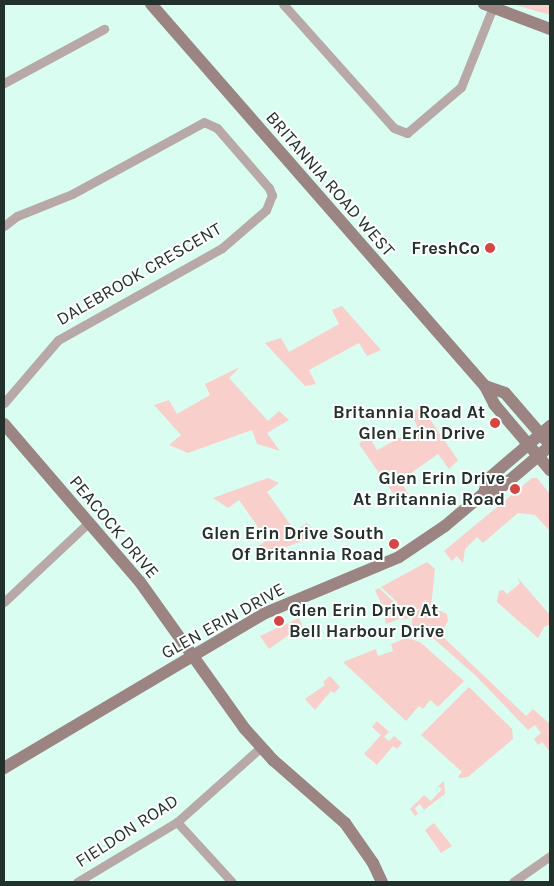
<!DOCTYPE html>
<html>
<head>
<meta charset="utf-8">
<style>
  body { margin:0 }
  #map { position:relative; width:554px; height:886px; overflow:hidden; background:#d9fef1; font-family:Karla,sans-serif }
  div>[style] { position:absolute }
  .green>* { inset:0; background:#f8cfca }
  .street>* { height:9px; margin:-4.5px; padding:0 4.5px; transform-origin:4.5px; border-radius:4.5px; background:#b8a8a7 }
  .secondary>* { height:12px; margin:-6px; padding:0 6px; transform-origin:6px; border-radius:6px; background:#9b8481 }
  .dots>* { width:14px; height:14px; translate:-50% -50%; box-sizing:border-box; border:2px solid #fff; border-radius:50% }
  span { translate:-50% -50%; white-space:nowrap; text-align:center; line-height:1.15; -webkit-text-stroke:4px #fff; paint-order:stroke }
  .street-label { font-size:18px; color:#23312c }
  .poi-label { font-size:18px; color:#23312c; font-weight:700 }
  .right { translate:-100% -50%; text-align:right }
  .left { translate:0 -50%; text-align:left }
  .frame { position:absolute; inset:0; border:5px solid #23312c; pointer-events:none }
</style>
</head>
<body>
<div id="map">
  <div class="green">
    <i style="clip-path:polygon(512px 4px,550px 4px,550px 15px)"></i>
    <i style="clip-path:polygon(342px 306px,381px 350px,367px 356px,359px 343px,309px 370px,316px 384px,305px 386px,265px 343px,281px 338px,289px 352px,339px 324px,332px 310px)"></i>
    <i style="clip-path:polygon(240px 367px,229px 378px,268px 421px,279px 411px,289px 420px,267px 433px,280px 451px,257px 444px,252px 430px,188px 453px,169px 445px,181px 435px,154px 405px,169px 400px,177px 414px,210px 395px,205px 384px)"></i>
    <i style="clip-path:polygon(422px 408px,458px 460px,449px 469px,438px 454px,400px 481px,410px 496px,401px 505px,359px 444px,368px 435px,377px 450px,418px 428px,410px 412px)"></i>
    <i style="clip-path:polygon(268px 478px,279px 483px,267px 492px,295px 531px,307px 523px,318px 535px,265px 555px,256px 548px,267px 540px,239px 500px,228px 508px,213px 498px)"></i>
    <i style="clip-path:polygon(532px 478px,537px 478px,550px 494px,550px 531px,535px 515px,518px 513px,483px 543px,477px 537px,465px 549px,463px 563px,457px 556px,452px 561px,444px 551px)"></i>
    <i style="clip-path:polygon(427px 562px,435px 569px,431px 607px,447px 614px,448px 621px,440px 634px,526px 716px,533px 709px,550px 724px,550px 752px,542px 742px,538px 745px,534px 739px,541px 733px,535px 725px,528px 730px,476px 676px,425px 631px,412px 626px,412px 618px,402px 619px,397px 602px,381px 587px)"></i>
    <i style="clip-path:polygon(517px 577px,550px 615px,550px 624px,544px 627px,538px 638px,497px 602px,499px 591px,503px 590px,507px 594px,520px 583px)"></i>
    <i style="clip-path:polygon(379px 588px,395px 603px,399px 619px,386px 624px,384px 615px,386px 614px,375px 590px)"></i>
    <i style="clip-path:polygon(299px 618px,304px 630px,292px 637px,290px 634px,269px 649px,260px 636px)"></i>
    <i style="clip-path:polygon(407px 638px,420px 642px,464px 681px,438px 707px,430px 700px,423px 709px,419px 706px,406px 721px,343px 662px,376px 649px,378px 656px,393px 651px,391px 644px)"></i>
    <i style="clip-path:polygon(330px 676px,340px 687px,334px 693px,331px 691px,315px 710px,305px 699px,325px 685px,323px 682px)"></i>
    <i style="clip-path:polygon(469px 687px,512px 729px,513px 739px,468px 777px,460px 778px,458px 777px,462px 772px,421px 735px)"></i>
    <i style="clip-path:polygon(377px 721px,389px 732px,384px 737px,389px 741px,394px 736px,402px 743px,397px 749px,393px 746px,377px 765px,364px 754px,381px 735px,372px 727px)"></i>
    <i style="clip-path:polygon(444px 781px,445px 794px,424px 810px,420px 804px,415px 808px,418px 814px,415px 816px,410px 809px,424px 795px,431px 801px,442px 789px,438px 786px)"></i>
    <i style="clip-path:polygon(434px 823px,452px 846px,441px 853px,425px 830px)"></i>
  </div>
  <div class="street">
    <i style="left:283px;top:4px;width:166px;rotate:48.2deg"></i>
    <i style="left:394px;top:128px;width:14px;rotate:21deg"></i>
    <i style="left:407px;top:133px;width:71px;rotate:-40.4deg"></i>
    <i style="left:461px;top:87px;width:86px;rotate:-68.2deg"></i>
    <i style="left:4px;top:83px;width:114px;rotate:-28.4deg"></i>
    <i style="left:4px;top:226px;width:16px;rotate:-38deg"></i>
    <i style="left:17px;top:216px;width:59px;rotate:-21.8deg"></i>
    <i style="left:72px;top:194px;width:150px;rotate:-28.6deg"></i>
    <i style="left:204px;top:122px;width:14px;rotate:25deg"></i>
    <i style="left:217px;top:128px;width:79px;rotate:49.1deg"></i>
    <i style="left:269px;top:188px;width:8px;rotate:67deg"></i>
    <i style="left:272px;top:195px;width:16px;rotate:112deg"></i>
    <i style="left:266px;top:210px;width:58px;rotate:139.2deg"></i>
    <i style="left:222px;top:248px;width:188px;rotate:150.7deg"></i>
    <i style="left:58px;top:340px;width:83px;rotate:130.6deg"></i>
    <i style="left:4px;top:602px;width:115px;rotate:-43.2deg"></i>
    <i style="left:177px;top:822px;width:81px;rotate:47.5deg"></i>
    <i style="left:77px;top:882px;width:117px;rotate:-31deg"></i>
    <i style="left:177px;top:822px;width:111px;rotate:-41.7deg"></i>
    <i style="left:513px;top:882px;width:45px;rotate:-35.1deg"></i>
  </div>
  <div class="secondary">
    <i style="left:151px;top:4px;width:507px;rotate:48.84deg"></i>
    <i style="left:485px;top:386px;width:20px;rotate:63deg"></i>
    <i style="left:494px;top:404px;width:87px;rotate:49.7deg"></i>
    <i style="left:484px;top:4px;width:71px;rotate:20.7deg"></i>
    <i style="left:485px;top:386px;width:21px;rotate:19deg"></i>
    <i style="left:505px;top:393px;width:69px;rotate:49.1deg"></i>
    <i style="left:4px;top:424px;width:208px;rotate:49.3deg"></i>
    <i style="left:140px;top:582px;width:181px;rotate:54.5deg"></i>
    <i style="left:245px;top:729px;width:42px;rotate:47.9deg"></i>
    <i style="left:273px;top:760px;width:96px;rotate:41.2deg"></i>
    <i style="left:345px;top:823px;width:49px;rotate:55deg"></i>
    <i style="left:373px;top:863px;width:21px;rotate:65deg"></i>
    <i style="left:484px;top:493px;width:13px;rotate:-9deg"></i>
    <i style="left:497px;top:491px;width:62px;rotate:-40.4deg"></i>
    <i style="left:4px;top:768px;width:301px;rotate:-30.7deg"></i>
    <i style="left:263px;top:614px;width:147px;rotate:-22.7deg"></i>
    <i style="left:399px;top:557px;width:55px;rotate:-34deg"></i>
    <i style="left:445px;top:526px;width:51px;rotate:-40.2deg"></i>
    <i style="left:484px;top:493px;width:15px;rotate:-74deg"></i>
    <i style="left:488px;top:479px;width:82px;rotate:-40.5deg"></i>
  </div>
  <div class="dots">
    <i style="left:490px;top:248px;background:#d54642"></i>
    <i style="left:495px;top:423px;background:#d54642"></i>
    <i style="left:515px;top:489px;background:#d54642"></i>
    <i style="left:394px;top:544px;background:#d54642"></i>
    <i style="left:279px;top:621px;background:#d54642"></i>
  </div>
  <div class="street-label">
    <span style="left:330px;top:184px;rotate:49deg">BRITANNIA ROAD WEST</span>
    <span style="left:139px;top:274px;rotate:-30deg">DALEBROOK CRESCENT</span>
    <span style="left:114px;top:527px;rotate:50deg">PEACOCK DRIVE</span>
    <span style="left:223px;top:621px;rotate:-29deg">GLEN ERIN DRIVE</span>
    <span style="left:127px;top:831px;rotate:-33deg">FIELDON ROAD</span>
  </div>
  <div class="poi-label">
    <span class="right" style="left:480px;top:248px">FreshCo</span>
    <span class="right" style="left:485px;top:423px">Britannia Road At<br>Glen Erin Drive</span>
    <span class="right" style="left:505px;top:489px">Glen Erin Drive<br>At Britannia Road</span>
    <span class="right" style="left:384px;top:544px">Glen Erin Drive South<br>Of Britannia Road</span>
    <span class="left" style="left:289px;top:621px">Glen Erin Drive At<br>Bell Harbour Drive</span>
  </div>
  <div class="frame"></div>
</div>
</body>
</html>
